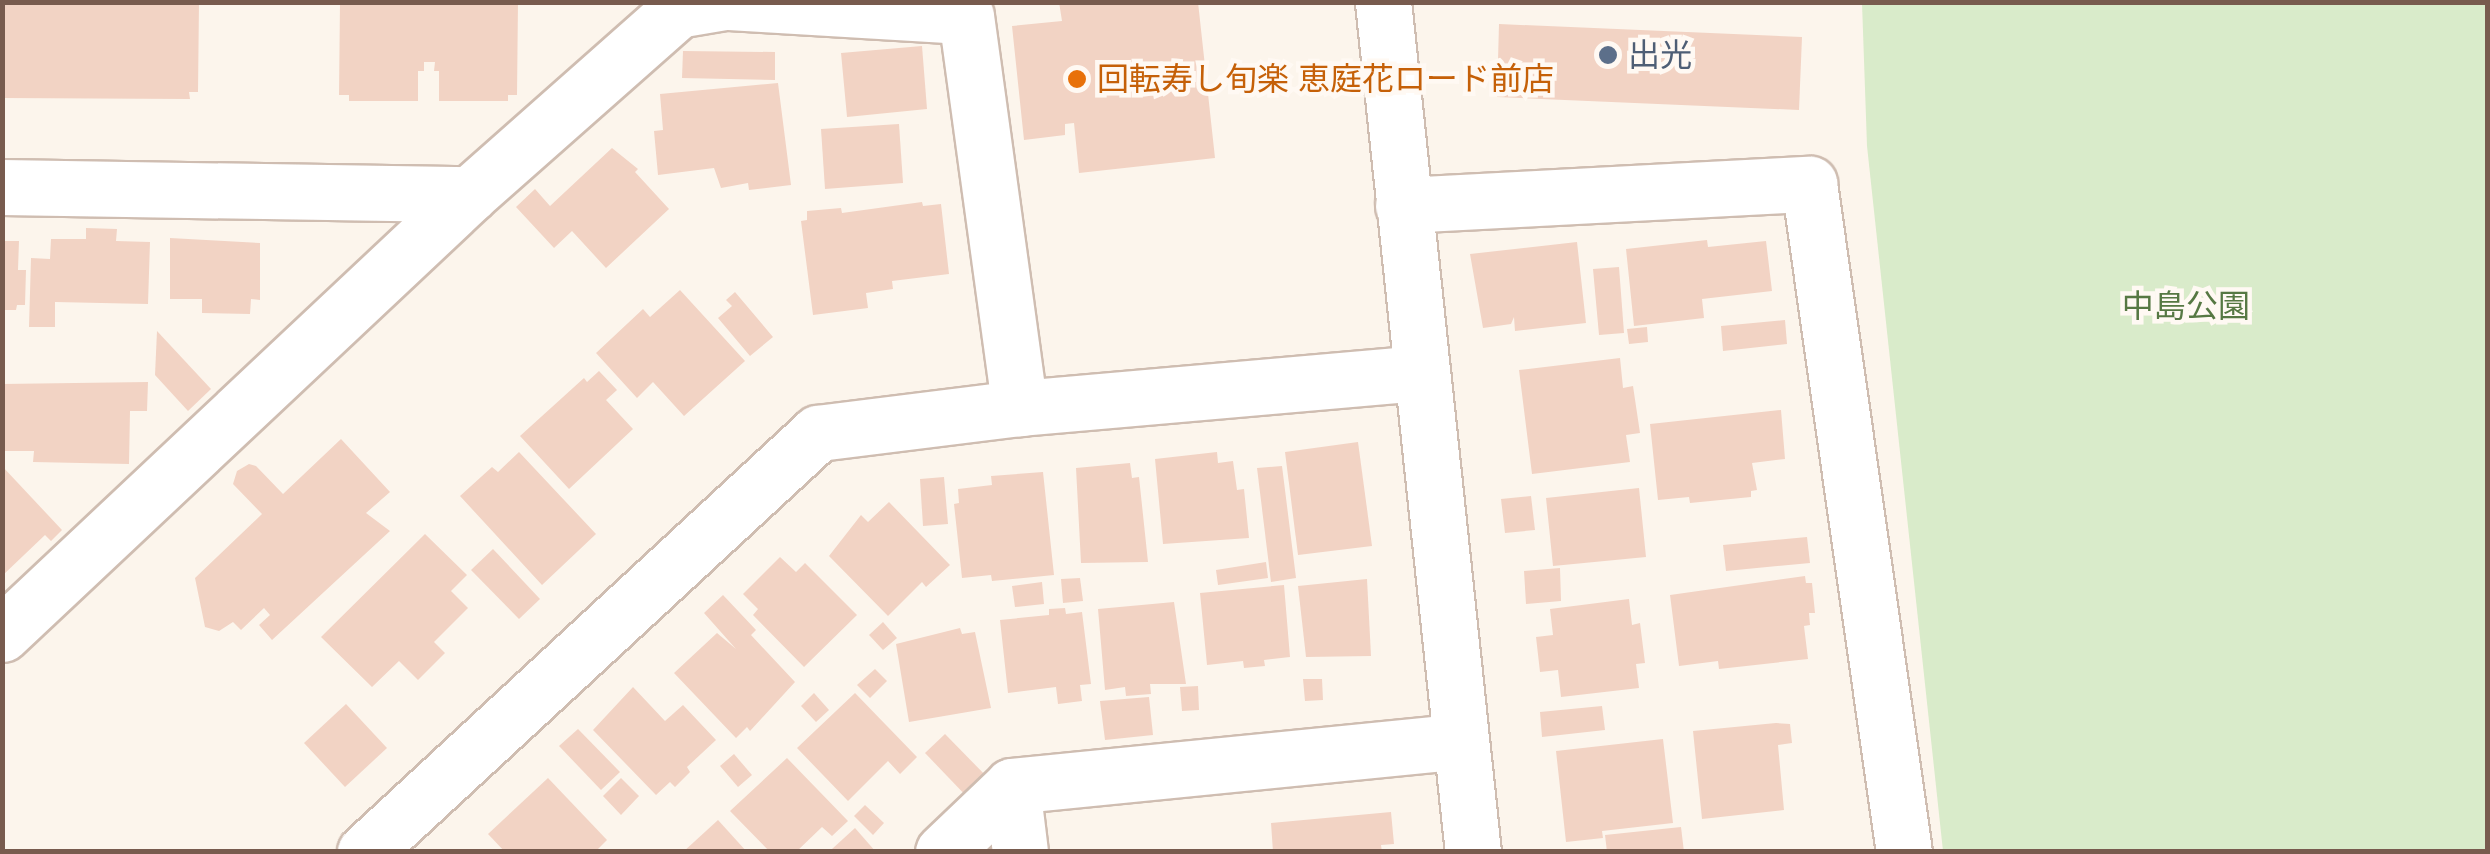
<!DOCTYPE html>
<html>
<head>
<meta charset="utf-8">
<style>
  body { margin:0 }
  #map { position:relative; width:2490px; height:854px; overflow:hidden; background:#fcf5ec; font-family:Arial,"Noto Sans JP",sans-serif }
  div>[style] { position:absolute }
  .green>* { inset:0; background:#d9ebca }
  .building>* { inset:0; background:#f2d3c4 }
  .roads { filter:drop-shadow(2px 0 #cfbdb1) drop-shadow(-2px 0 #cfbdb1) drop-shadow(0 2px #cfbdb1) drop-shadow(0 -2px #cfbdb1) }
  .minor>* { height:55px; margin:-27.5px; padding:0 27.5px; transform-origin:27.5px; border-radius:27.5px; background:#fff }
  .dots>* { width:28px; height:28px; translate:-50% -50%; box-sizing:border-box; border:5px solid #fff9f3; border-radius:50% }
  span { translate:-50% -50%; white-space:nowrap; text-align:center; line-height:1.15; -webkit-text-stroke:9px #fff9f3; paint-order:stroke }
  .service-label { font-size:32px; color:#4e5e75 }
  .left { translate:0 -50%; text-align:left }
  .food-label { font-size:32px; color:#c56008 }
  .park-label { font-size:32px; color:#567843 }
  .frame { position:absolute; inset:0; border:5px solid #785b4e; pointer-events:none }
</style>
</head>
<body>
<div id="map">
  <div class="green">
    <i style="clip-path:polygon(1862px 3px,2487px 3px,2487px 851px,1943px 851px,1867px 146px)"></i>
  </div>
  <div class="building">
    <i style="clip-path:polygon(2px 2px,199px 2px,198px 92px,189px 92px,190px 99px,2px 98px)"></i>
    <i style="clip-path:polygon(340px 2px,518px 2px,517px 95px,508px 95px,508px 101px,439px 101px,439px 71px,434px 71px,435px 62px,424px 62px,424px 71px,418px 71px,418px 101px,349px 101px,349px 95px,339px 95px)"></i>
    <i style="clip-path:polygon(1059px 2px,1198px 2px,1215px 158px,1079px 173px,1074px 123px,1065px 124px,1065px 135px,1024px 140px,1012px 26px,1062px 21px)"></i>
    <i style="clip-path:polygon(1499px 24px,1802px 37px,1799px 110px,1497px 97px)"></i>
    <i style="clip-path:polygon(922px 46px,927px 109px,847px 117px,841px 53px)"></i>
    <i style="clip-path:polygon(683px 51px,775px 52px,775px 80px,682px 78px)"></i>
    <i style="clip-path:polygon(778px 83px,791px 185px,749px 190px,748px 183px,721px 188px,714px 168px,658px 175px,654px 131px,663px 130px,660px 94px)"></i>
    <i style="clip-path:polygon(899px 124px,903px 183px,825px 189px,821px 129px)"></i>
    <i style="clip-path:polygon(612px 148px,638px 169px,635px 172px,669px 209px,606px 268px,572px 231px,554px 248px,516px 207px,535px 189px,550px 206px)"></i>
    <i style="clip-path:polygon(922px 202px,923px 206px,941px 204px,949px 274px,892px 281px,893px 289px,866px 293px,868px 308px,813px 315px,801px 221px,807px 220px,807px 211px,841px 208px,842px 213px)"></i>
    <i style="clip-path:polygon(86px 228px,117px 229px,116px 241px,150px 242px,148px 304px,55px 302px,55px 327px,29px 327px,31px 258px,50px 259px,51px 239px,86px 239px)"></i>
    <i style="clip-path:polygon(170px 238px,260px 243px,260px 300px,251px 299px,250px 314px,202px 313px,202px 299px,170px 299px)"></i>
    <i style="clip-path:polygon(1707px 240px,1708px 247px,1766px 241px,1772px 291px,1702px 299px,1704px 318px,1634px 326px,1626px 249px)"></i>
    <i style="clip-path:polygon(2px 241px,19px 241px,18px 270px,26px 270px,25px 305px,17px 305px,16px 310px,2px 310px)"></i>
    <i style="clip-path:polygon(1577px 242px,1586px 323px,1515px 331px,1514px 317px,1511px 324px,1483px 328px,1470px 254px)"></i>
    <i style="clip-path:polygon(1619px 267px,1624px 333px,1599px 335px,1593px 269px)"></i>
    <i style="clip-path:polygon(680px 290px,745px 361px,684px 416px,653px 382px,637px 398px,596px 353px,643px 309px,650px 317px)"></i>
    <i style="clip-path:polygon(735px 292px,773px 337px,750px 356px,718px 318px,732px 306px,726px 300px)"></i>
    <i style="clip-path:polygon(1785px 320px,1787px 344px,1723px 351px,1721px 326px)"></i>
    <i style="clip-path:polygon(1647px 327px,1648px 342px,1629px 344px,1627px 329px)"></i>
    <i style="clip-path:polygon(157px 331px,211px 389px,188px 411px,155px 375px)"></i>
    <i style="clip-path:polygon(1620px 358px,1623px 388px,1633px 386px,1640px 433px,1626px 435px,1630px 462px,1532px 474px,1519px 370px)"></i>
    <i style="clip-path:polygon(599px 371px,617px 390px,606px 400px,633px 429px,569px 489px,520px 436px,584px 378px,587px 382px)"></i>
    <i style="clip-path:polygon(148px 382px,147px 411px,130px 411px,129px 464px,33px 462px,34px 451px,5px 451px,2px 384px)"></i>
    <i style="clip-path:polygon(1781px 410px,1785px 459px,1752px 463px,1757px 490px,1751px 491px,1751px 497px,1690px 503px,1689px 497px,1658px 500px,1650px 424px)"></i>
    <i style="clip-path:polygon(341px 439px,390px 492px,366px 513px,390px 531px,272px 640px,259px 625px,270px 615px,264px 608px,241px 630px,233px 622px,219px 631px,205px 627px,195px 578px,262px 514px,233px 484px,237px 471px,249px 464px,256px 466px,283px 494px)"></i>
    <i style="clip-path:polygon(1358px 442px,1372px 546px,1298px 555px,1285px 452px)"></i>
    <i style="clip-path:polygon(519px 452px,596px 534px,542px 585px,460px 496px,492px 467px,498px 472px)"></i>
    <i style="clip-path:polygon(1217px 452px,1218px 463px,1233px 461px,1237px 490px,1244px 489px,1249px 538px,1163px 544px,1155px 459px)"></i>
    <i style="clip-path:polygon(1130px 463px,1132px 478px,1139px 477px,1148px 562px,1081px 563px,1076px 468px)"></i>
    <i style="clip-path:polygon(2px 466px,62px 530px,51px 541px,45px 535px,2px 576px)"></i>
    <i style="clip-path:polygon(1282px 466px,1296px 578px,1271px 582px,1257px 468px)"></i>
    <i style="clip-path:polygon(1043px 472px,1054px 575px,992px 581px,991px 575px,962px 578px,954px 504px,959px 503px,958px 489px,992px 485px,991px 476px)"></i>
    <i style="clip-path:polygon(944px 477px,948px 524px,923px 526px,920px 479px)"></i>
    <i style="clip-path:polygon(1639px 488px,1646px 557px,1553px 566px,1546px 498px)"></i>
    <i style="clip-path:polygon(1531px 496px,1535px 530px,1505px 533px,1501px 499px)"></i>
    <i style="clip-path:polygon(889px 502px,950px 565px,926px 587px,922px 582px,888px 616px,829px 556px,861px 515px,868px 522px)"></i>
    <i style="clip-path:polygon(425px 534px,467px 575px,451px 591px,468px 608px,434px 642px,445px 653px,418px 680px,399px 661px,372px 687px,321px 637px)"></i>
    <i style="clip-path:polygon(1807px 537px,1810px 563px,1726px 571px,1723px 545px)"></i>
    <i style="clip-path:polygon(493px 549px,540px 599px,519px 619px,471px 570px)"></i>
    <i style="clip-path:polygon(780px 557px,796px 572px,805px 563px,857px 615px,804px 667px,753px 615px,758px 609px,743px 594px)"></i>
    <i style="clip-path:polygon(1266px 562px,1268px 578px,1218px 585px,1216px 570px)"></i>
    <i style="clip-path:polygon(1560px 568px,1561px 601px,1526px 604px,1524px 571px)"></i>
    <i style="clip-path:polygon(1805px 576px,1806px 583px,1812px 583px,1815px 613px,1809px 613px,1810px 625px,1804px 626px,1808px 659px,1719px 669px,1718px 661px,1679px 666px,1670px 595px)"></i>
    <i style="clip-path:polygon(1080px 578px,1083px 601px,1063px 603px,1061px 579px)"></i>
    <i style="clip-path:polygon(1367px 579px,1371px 656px,1306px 657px,1298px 586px)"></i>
    <i style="clip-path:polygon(1042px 582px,1044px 604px,1015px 607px,1012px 586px)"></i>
    <i style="clip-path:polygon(1284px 585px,1290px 657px,1264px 660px,1265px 666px,1244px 668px,1243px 661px,1207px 665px,1200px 593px)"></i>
    <i style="clip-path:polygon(723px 595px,756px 630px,751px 635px,795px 682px,750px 731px,747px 727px,736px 738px,674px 673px,717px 633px,736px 649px,704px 613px)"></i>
    <i style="clip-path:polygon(1629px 599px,1632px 625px,1640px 623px,1645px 663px,1636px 664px,1639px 688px,1561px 697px,1558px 670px,1540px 672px,1536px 637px,1553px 635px,1550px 609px)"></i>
    <i style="clip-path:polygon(1174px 602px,1186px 684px,1150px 684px,1151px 694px,1126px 696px,1125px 687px,1105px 690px,1098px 609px)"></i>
    <i style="clip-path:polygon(1065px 608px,1066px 614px,1082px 612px,1091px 684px,1080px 685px,1082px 701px,1058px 704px,1056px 687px,1008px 693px,1000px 620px,1049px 615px,1049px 609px)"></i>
    <i style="clip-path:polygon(883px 622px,897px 638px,883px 650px,869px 635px)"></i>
    <i style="clip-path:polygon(960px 628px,962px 634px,975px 632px,991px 708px,909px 722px,896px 644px)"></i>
    <i style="clip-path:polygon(875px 669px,887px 681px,870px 698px,857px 685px)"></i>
    <i style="clip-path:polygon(1303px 679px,1322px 679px,1323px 700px,1305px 701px)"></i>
    <i style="clip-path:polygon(1198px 686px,1199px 710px,1182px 711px,1180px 687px)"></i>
    <i style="clip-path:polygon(633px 687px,665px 721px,683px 705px,716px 740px,687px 767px,690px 772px,675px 787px,670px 782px,656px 795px,593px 730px)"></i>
    <i style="clip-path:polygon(814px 693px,829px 710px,816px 722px,801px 706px)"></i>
    <i style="clip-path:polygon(855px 693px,917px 757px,900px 774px,888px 761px,848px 801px,797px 748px)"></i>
    <i style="clip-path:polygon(1149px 697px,1153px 735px,1105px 740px,1100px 701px)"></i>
    <i style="clip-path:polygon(346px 704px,387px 748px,345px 787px,304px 743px)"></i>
    <i style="clip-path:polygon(1602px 706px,1605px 730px,1542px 737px,1540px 712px)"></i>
    <i style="clip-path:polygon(1776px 723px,1790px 724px,1792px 743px,1778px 745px,1784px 810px,1702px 819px,1693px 731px)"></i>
    <i style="clip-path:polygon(578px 729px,620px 772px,601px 790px,559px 746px)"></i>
    <i style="clip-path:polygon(945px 734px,991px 781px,971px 801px,925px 753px)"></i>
    <i style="clip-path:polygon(1663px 739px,1673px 823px,1602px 831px,1603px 838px,1566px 842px,1556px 751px)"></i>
    <i style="clip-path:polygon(734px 754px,752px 775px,738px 787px,720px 766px)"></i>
    <i style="clip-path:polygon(787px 758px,848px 821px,832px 836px,822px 827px,796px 852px,770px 852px,730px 811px)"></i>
    <i style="clip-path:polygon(548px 778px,607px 840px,595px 852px,505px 852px,488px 834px)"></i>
    <i style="clip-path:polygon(621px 778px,639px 796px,621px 815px,603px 796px)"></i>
    <i style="clip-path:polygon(865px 805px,884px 823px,873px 835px,854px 816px)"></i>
    <i style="clip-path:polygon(1391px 812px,1394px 844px,1381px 845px,1382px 852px,1273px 852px,1271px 823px)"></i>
    <i style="clip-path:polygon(718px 820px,747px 852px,683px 852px)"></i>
    <i style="clip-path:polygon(1681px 827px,1684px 852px,1607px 852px,1605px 835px)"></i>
    <i style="clip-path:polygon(855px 828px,876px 852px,832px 849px)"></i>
  </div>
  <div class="roads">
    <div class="minor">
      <i style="left:727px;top:2px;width:239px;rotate:3.4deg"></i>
      <i style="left:966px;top:16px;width:396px;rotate:82.2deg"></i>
      <i style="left:1383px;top:2px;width:855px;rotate:83.96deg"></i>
      <i style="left:2px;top:187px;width:468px;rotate:0.9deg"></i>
      <i style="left:1403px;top:205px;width:407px;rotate:-3deg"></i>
      <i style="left:1809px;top:184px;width:675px;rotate:81.91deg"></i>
      <i style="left:2px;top:634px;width:642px;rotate:-43.23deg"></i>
      <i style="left:470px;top:194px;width:278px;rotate:-41.5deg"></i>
      <i style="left:678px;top:10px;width:48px;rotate:-9.7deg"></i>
      <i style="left:1012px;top:786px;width:66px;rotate:83.1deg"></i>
      <i style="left:365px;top:852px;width:617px;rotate:-42.77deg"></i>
      <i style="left:818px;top:433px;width:204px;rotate:-7.1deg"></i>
      <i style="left:1020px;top:408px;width:401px;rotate:-5deg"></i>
      <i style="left:943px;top:852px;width:95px;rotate:-43.7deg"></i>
      <i style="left:1012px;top:786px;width:450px;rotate:-5.7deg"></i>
    </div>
  </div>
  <div class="dots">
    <i style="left:1608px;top:55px;background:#5c6f8a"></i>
    <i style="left:1077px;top:79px;background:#e8710a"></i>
  </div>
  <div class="service-label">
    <span class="left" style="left:1628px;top:55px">出光</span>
  </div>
  <div class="food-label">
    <span class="left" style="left:1097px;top:79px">回転寿し旬楽 恵庭花ロード前店</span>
  </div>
  <div class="park-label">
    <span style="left:2186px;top:306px">中島公園</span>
  </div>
  <div class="frame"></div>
</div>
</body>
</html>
